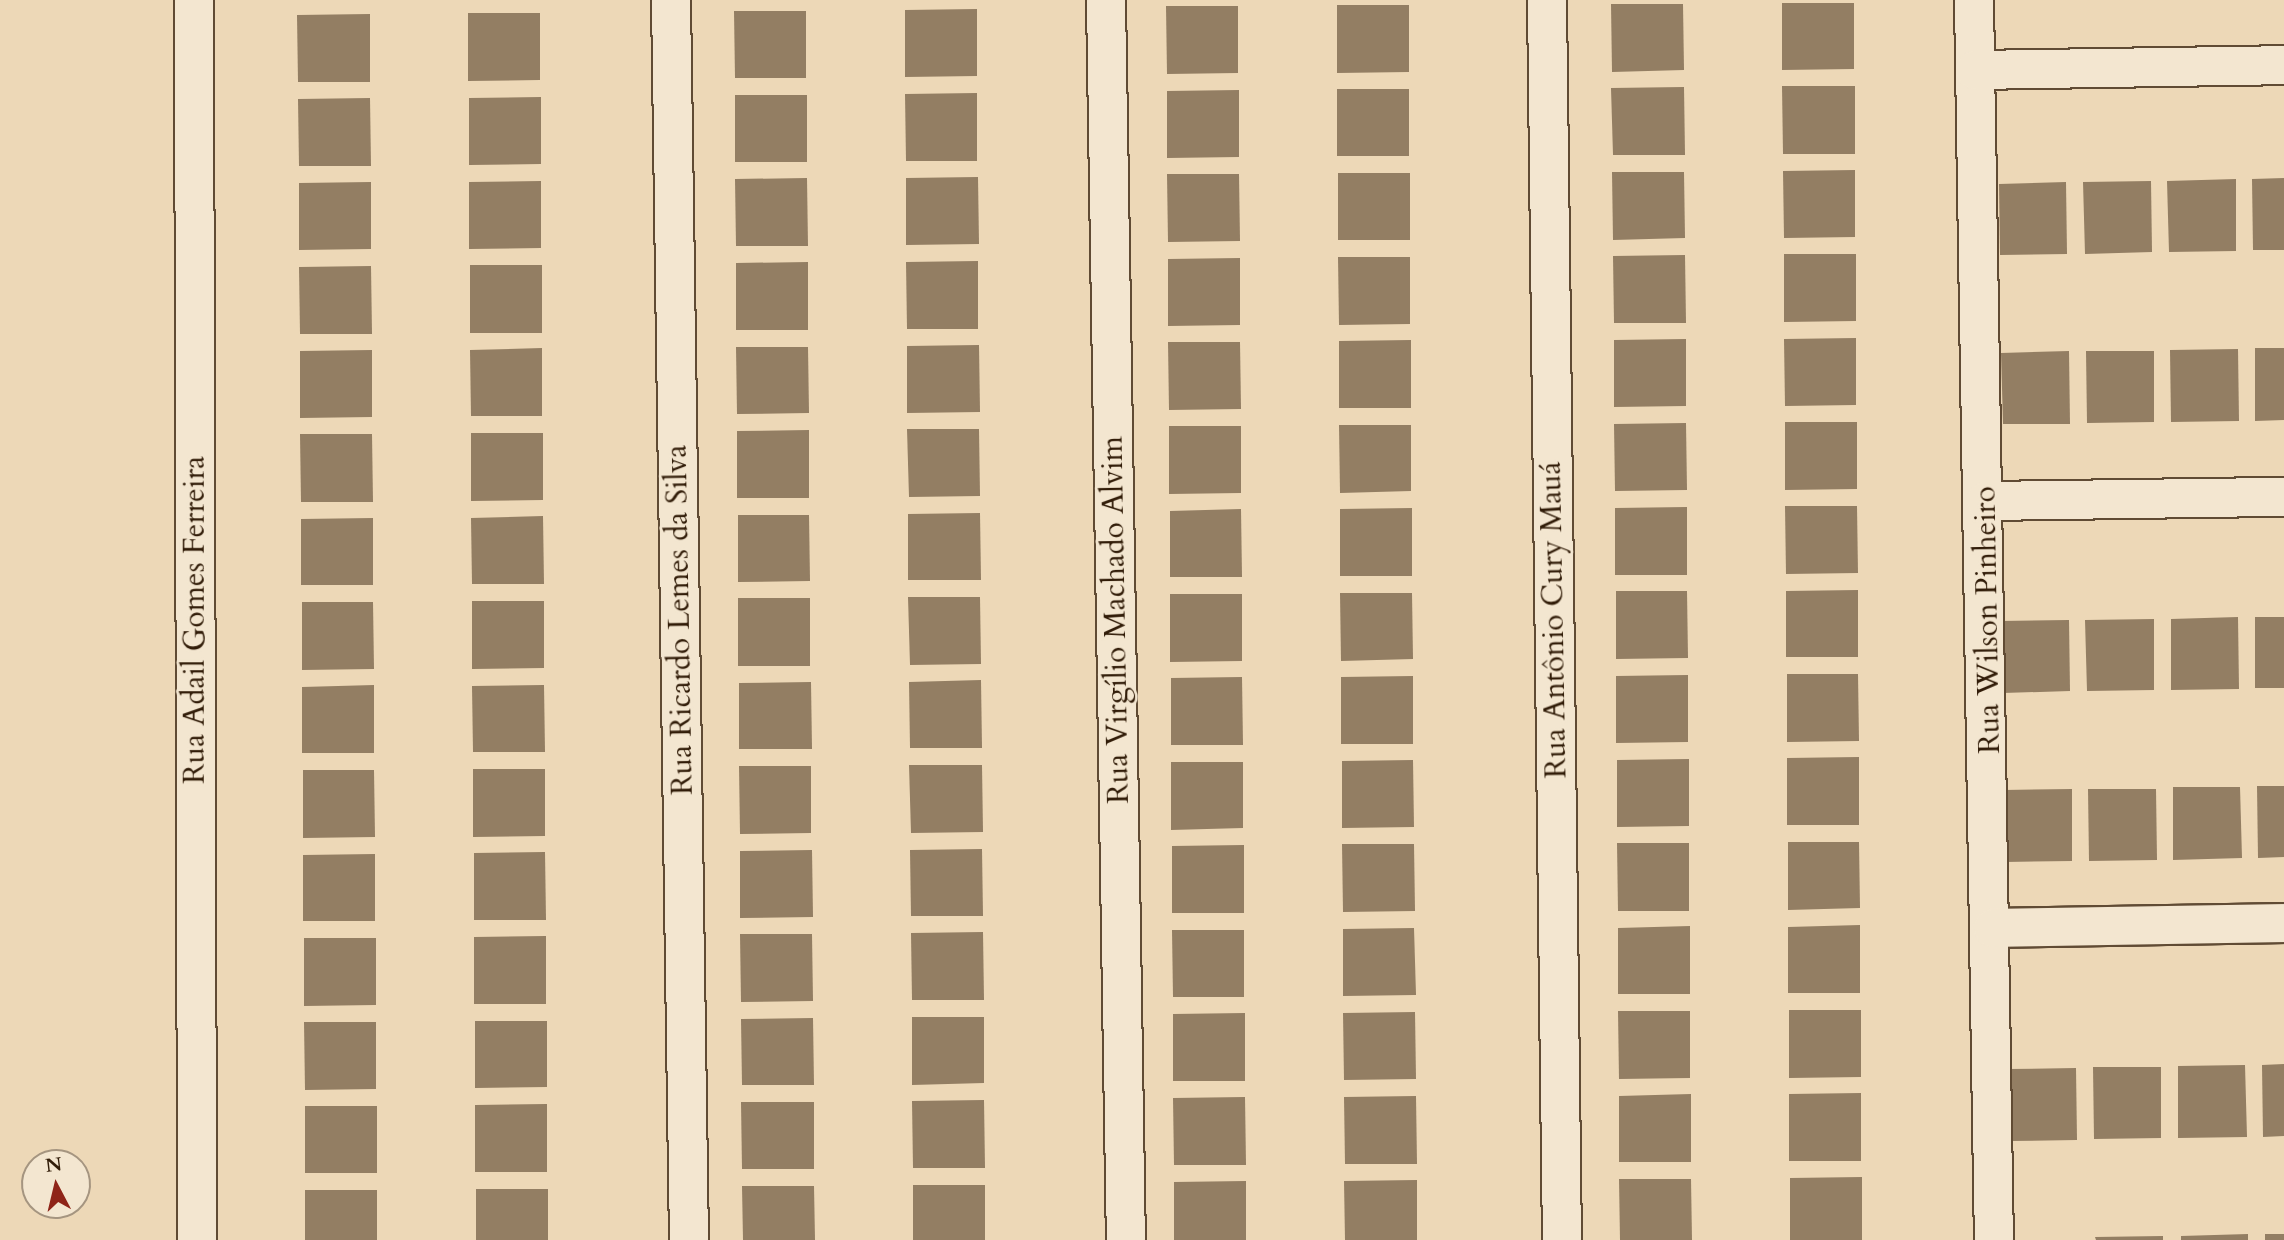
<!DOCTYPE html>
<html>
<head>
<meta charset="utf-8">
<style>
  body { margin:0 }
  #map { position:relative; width:2284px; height:1240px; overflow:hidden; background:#edd8b7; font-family:Cardo,serif }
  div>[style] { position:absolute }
  .building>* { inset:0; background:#937e63 }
  .roads { filter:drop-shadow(2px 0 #604b34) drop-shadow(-2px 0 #604b34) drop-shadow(0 2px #604b34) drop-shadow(0 -2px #604b34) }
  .street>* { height:38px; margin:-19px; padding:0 19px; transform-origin:19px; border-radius:19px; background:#f3e6d0 }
  .secondary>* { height:38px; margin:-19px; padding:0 19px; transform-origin:19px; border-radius:19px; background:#f3e6d0 }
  span { translate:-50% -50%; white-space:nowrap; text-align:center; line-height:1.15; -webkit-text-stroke:5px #f3e6d0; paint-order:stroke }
  .street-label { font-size:30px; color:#311c08 }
  .north { position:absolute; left:21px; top:1149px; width:70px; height:70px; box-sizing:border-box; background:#f3e6d0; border:2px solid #a59580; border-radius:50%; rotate:353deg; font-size:19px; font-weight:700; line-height:28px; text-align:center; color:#311c08 }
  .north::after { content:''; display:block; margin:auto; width:24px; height:32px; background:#8f2418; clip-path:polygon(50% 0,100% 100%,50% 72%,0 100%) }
</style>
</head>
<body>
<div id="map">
  <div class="building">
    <i style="clip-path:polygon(1782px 3px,1854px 3px,1854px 69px,1782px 70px)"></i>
    <i style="clip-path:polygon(1611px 4px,1683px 4px,1684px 70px,1612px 72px)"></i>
    <i style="clip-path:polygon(1337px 5px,1409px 5px,1409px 72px,1337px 73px)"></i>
    <i style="clip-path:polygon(1166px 6px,1238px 6px,1238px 73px,1167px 74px)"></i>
    <i style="clip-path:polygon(977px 9px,977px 76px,905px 77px,905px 10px)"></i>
    <i style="clip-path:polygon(734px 11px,806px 11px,806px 78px,735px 78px)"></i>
    <i style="clip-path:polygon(468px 13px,540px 13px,540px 80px,468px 81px)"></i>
    <i style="clip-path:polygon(370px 14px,370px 82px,298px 82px,297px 15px)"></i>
    <i style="clip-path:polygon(1782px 86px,1855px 86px,1855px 154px,1783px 154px)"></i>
    <i style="clip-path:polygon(1684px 87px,1685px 155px,1613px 155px,1611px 88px)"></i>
    <i style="clip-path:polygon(1337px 89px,1409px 89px,1409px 156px,1337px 156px)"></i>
    <i style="clip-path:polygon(1239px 90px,1239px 157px,1167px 158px,1167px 91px)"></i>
    <i style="clip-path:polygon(977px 93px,977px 161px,906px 161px,905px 94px)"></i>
    <i style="clip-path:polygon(735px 95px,807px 95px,807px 162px,735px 162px)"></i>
    <i style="clip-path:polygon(541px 97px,541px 164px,469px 165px,469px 98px)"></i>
    <i style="clip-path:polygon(370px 98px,371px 166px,299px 166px,298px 99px)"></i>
    <i style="clip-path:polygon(1855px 170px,1855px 237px,1784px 238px,1783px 171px)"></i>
    <i style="clip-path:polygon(1612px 172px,1684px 172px,1685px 238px,1613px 240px)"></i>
    <i style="clip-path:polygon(1338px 173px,1410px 173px,1410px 240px,1338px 240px)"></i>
    <i style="clip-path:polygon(1167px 174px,1239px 174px,1240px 241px,1168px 242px)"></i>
    <i style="clip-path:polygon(978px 177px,979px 244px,906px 245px,906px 178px)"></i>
    <i style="clip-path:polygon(807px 178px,808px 246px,736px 246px,735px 179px)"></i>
    <i style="clip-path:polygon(2284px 178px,2284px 250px,2253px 250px,2252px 179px)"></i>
    <i style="clip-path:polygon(2236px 179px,2236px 251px,2169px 252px,2167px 181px)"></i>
    <i style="clip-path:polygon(541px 181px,541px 248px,469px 249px,469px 182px)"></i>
    <i style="clip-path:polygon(2151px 181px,2152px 252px,2085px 254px,2083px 182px)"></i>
    <i style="clip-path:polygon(371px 182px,371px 249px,299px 250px,299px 183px)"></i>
    <i style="clip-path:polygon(2066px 182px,2067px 254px,2000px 255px,1999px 184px)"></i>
    <i style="clip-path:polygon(1784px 254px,1856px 254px,1856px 321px,1784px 322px)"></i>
    <i style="clip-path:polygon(1685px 255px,1686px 323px,1614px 323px,1613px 256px)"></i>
    <i style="clip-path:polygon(1338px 257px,1410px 257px,1410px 324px,1339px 325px)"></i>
    <i style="clip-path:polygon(1240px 258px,1240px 325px,1168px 326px,1168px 259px)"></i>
    <i style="clip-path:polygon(978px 261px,978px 329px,907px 329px,906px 262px)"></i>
    <i style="clip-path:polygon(808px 262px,808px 330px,736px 330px,736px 263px)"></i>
    <i style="clip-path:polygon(470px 265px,542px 265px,542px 333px,470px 333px)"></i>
    <i style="clip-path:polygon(371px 266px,372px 334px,300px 334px,299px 267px)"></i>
    <i style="clip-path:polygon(1856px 338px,1856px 405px,1785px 406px,1784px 339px)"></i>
    <i style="clip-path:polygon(1686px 339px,1686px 406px,1614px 407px,1614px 340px)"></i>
    <i style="clip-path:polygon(1411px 340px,1411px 408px,1339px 408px,1339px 341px)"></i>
    <i style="clip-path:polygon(1168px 342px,1240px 342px,1241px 409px,1169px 410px)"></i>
    <i style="clip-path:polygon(979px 345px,980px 412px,907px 413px,907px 346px)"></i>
    <i style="clip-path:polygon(736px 347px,808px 347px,809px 413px,737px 414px)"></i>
    <i style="clip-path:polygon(542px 348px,542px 416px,471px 416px,470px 350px)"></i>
    <i style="clip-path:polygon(2255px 348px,2284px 348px,2284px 420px,2255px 421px)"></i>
    <i style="clip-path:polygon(2238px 349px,2239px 421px,2171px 422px,2170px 350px)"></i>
    <i style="clip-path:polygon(372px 350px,372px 417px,300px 418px,300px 351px)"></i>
    <i style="clip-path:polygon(2069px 351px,2070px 424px,2003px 424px,2001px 353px)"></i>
    <i style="clip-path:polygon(2086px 351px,2154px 351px,2154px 422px,2087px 423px)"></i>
    <i style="clip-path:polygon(1785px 422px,1857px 422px,1857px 489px,1785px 490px)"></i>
    <i style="clip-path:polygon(1686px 423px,1687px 490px,1615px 491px,1614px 424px)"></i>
    <i style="clip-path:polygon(1339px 425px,1411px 425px,1411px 491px,1340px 493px)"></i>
    <i style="clip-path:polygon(1169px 426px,1241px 426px,1241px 493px,1169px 494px)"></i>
    <i style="clip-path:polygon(907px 429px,979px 429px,980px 496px,909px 497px)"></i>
    <i style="clip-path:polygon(809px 430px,809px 498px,737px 498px,737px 431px)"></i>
    <i style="clip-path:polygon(471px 433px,543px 433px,543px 500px,471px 501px)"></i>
    <i style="clip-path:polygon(300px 434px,372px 434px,373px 502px,301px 502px)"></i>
    <i style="clip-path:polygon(1785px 506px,1857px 506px,1858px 573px,1786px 574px)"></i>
    <i style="clip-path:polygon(1687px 507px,1687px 575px,1615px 575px,1615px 508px)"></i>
    <i style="clip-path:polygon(1412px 508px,1412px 576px,1340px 576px,1340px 509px)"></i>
    <i style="clip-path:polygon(1241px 509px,1242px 577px,1170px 577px,1170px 511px)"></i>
    <i style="clip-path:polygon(980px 513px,981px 580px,908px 580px,908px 514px)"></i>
    <i style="clip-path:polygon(738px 515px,809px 515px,810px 581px,738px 582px)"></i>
    <i style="clip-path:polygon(543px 516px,544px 584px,472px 584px,471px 518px)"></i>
    <i style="clip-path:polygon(373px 518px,373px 585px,301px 585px,301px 519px)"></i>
    <i style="clip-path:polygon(1858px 590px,1858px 657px,1786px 657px,1786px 591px)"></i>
    <i style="clip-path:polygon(1616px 591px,1687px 591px,1688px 658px,1616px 659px)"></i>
    <i style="clip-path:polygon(1340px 593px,1412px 593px,1413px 659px,1341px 661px)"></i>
    <i style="clip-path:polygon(1170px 594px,1242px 594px,1242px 661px,1170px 662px)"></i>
    <i style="clip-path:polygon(908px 597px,980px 597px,981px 664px,910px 665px)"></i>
    <i style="clip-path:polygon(738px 598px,810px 598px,810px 666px,738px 666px)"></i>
    <i style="clip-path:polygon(472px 601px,544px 601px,544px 668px,472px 669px)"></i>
    <i style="clip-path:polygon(302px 602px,373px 602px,374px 669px,302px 670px)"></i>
    <i style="clip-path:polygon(2238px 617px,2239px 689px,2171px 690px,2171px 619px)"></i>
    <i style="clip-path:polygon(2255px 617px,2284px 617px,2284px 688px,2255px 688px)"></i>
    <i style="clip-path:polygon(2154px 619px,2154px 690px,2087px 691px,2085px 620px)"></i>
    <i style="clip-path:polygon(2069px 620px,2070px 691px,2003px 693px,2001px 621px)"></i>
    <i style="clip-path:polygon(1787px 674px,1858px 674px,1859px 741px,1787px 742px)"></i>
    <i style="clip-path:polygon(1688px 675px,1688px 742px,1616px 743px,1616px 676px)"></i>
    <i style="clip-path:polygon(1413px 676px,1413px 744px,1341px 744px,1341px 677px)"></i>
    <i style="clip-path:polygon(1242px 677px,1243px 745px,1171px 745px,1171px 678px)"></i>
    <i style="clip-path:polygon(981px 680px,982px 748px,910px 748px,909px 682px)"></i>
    <i style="clip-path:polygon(811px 682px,812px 749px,739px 749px,739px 683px)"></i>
    <i style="clip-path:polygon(374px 685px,374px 753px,302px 753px,302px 687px)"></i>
    <i style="clip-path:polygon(544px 685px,545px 752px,473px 752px,472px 686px)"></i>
    <i style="clip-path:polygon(1859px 757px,1859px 825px,1787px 825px,1787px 758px)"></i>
    <i style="clip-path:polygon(1689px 759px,1689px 826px,1617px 827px,1617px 760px)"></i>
    <i style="clip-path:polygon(1413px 760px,1414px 827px,1342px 828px,1342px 761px)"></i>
    <i style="clip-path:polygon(1171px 762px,1243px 762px,1243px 828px,1171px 830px)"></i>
    <i style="clip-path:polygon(909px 765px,982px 765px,983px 832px,911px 833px)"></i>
    <i style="clip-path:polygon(739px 766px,811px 766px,811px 833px,740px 834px)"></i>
    <i style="clip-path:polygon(473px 769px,545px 769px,545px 836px,473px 837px)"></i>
    <i style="clip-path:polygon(303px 770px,374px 770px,375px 837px,303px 838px)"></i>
    <i style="clip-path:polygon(2257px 786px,2284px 786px,2284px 857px,2258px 858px)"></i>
    <i style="clip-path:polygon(2173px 787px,2240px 787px,2242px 858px,2173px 860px)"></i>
    <i style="clip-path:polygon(2072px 789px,2072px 861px,2005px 862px,2004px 790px)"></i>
    <i style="clip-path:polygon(2088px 789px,2156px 789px,2157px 860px,2089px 861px)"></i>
    <i style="clip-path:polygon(1788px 842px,1859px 842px,1860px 908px,1788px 910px)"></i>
    <i style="clip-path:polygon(1617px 843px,1689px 843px,1689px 911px,1618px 911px)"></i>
    <i style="clip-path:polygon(1342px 844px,1414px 844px,1415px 911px,1343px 912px)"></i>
    <i style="clip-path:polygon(1244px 845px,1244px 913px,1172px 913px,1172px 846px)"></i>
    <i style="clip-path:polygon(982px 849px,983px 916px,911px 916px,910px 850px)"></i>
    <i style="clip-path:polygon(812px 850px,813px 917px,740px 918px,740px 851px)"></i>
    <i style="clip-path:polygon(545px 852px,546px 920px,474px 920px,474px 853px)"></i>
    <i style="clip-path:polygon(375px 854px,375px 921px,303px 921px,303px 855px)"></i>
    <i style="clip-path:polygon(1860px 925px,1860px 993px,1788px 993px,1788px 927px)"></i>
    <i style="clip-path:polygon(1690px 926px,1690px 994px,1618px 994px,1618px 928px)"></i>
    <i style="clip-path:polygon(1414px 928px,1416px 995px,1343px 996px,1343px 929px)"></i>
    <i style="clip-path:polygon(1172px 930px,1244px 930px,1244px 997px,1173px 997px)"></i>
    <i style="clip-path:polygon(983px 932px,984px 1000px,912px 1000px,911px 933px)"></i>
    <i style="clip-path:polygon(740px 934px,812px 934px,813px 1001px,741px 1002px)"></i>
    <i style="clip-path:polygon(546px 936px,546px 1004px,474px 1004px,474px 937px)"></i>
    <i style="clip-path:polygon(304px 938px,376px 938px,376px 1005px,304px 1006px)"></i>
    <i style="clip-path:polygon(1789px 1010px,1861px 1010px,1861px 1077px,1789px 1078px)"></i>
    <i style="clip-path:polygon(1618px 1011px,1690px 1011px,1690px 1078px,1619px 1079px)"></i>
    <i style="clip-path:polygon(1415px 1012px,1416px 1079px,1344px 1080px,1343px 1013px)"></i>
    <i style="clip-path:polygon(1245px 1013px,1245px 1081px,1173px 1081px,1173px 1014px)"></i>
    <i style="clip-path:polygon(912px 1017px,984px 1017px,984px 1083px,912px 1085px)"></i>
    <i style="clip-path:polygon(813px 1018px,814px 1085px,742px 1085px,741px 1019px)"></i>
    <i style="clip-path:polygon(475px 1021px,547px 1021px,547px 1087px,475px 1088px)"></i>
    <i style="clip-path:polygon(304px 1022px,376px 1022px,376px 1089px,305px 1090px)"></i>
    <i style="clip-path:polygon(2284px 1064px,2284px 1136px,2263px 1137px,2262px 1065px)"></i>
    <i style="clip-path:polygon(2245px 1065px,2247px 1137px,2178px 1138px,2178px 1066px)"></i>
    <i style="clip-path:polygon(2093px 1067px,2161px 1067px,2161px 1138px,2094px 1139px)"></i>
    <i style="clip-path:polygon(2076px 1068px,2077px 1140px,2010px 1141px,2009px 1069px)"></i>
    <i style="clip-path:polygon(1861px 1093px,1861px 1161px,1789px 1161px,1789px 1094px)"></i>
    <i style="clip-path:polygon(1691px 1094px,1691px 1162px,1619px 1162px,1619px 1096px)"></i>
    <i style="clip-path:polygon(1416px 1096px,1417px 1164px,1345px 1164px,1344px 1097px)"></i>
    <i style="clip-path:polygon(1245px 1097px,1246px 1165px,1174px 1165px,1173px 1098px)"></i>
    <i style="clip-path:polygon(984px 1100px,985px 1168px,913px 1168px,912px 1101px)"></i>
    <i style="clip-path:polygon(741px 1102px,814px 1102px,814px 1169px,742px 1169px)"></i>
    <i style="clip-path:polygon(547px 1104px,547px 1172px,475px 1172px,475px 1105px)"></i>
    <i style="clip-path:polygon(305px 1106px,377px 1106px,377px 1173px,305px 1173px)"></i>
    <i style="clip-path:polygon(1862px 1177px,1862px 1240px,1790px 1240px,1790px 1178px)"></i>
    <i style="clip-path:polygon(1619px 1179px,1691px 1179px,1692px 1240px,1620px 1240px)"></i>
    <i style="clip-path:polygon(1417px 1180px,1417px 1240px,1345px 1240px,1344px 1181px)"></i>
    <i style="clip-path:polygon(1246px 1181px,1246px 1240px,1174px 1240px,1174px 1182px)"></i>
    <i style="clip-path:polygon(913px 1185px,985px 1185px,985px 1240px,913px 1240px)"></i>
    <i style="clip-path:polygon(742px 1186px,814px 1186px,815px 1240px,743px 1240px)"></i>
    <i style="clip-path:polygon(476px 1189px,548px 1189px,548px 1240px,476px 1240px)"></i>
    <i style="clip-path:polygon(305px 1190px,377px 1190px,377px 1240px,305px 1240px)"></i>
    <i style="clip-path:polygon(2248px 1234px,2248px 1240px,2181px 1240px,2181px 1236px)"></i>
    <i style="clip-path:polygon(2265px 1234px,2284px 1234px,2284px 1240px,2265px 1240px)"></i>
    <i style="clip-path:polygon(2163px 1236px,2163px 1240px,2096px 1240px,2095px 1237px)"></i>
  </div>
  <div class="roads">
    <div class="street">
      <i style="left:671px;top:0;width:1240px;rotate:89.17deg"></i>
      <i style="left:1106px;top:0;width:1240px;rotate:89.08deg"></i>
      <i style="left:1547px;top:0;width:1240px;rotate:89.31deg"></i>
      <i style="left:1974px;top:0;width:1240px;rotate:89.08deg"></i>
      <i style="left:1975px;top:70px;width:309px;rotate:-0.9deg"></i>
      <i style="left:1986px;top:501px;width:298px;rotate:-0.8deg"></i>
      <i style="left:1993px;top:928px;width:291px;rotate:-1deg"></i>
    </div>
    <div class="secondary">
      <i style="left:194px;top:0;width:1240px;rotate:89.86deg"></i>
    </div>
  </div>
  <div class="street-label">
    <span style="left:195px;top:620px;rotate:-90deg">Rua Adail Gomes Ferreira</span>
    <span style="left:680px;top:620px;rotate:-91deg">Rua Ricardo Lemes da Silva</span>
    <span style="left:1116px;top:620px;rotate:-91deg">Rua Virgílio Machado Alvim</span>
    <span style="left:1554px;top:620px;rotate:-91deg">Rua Antônio Cury Mauá</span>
    <span style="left:1988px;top:620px;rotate:-91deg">Rua Wilson Pinheiro</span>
  </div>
  <div class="north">N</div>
</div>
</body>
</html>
